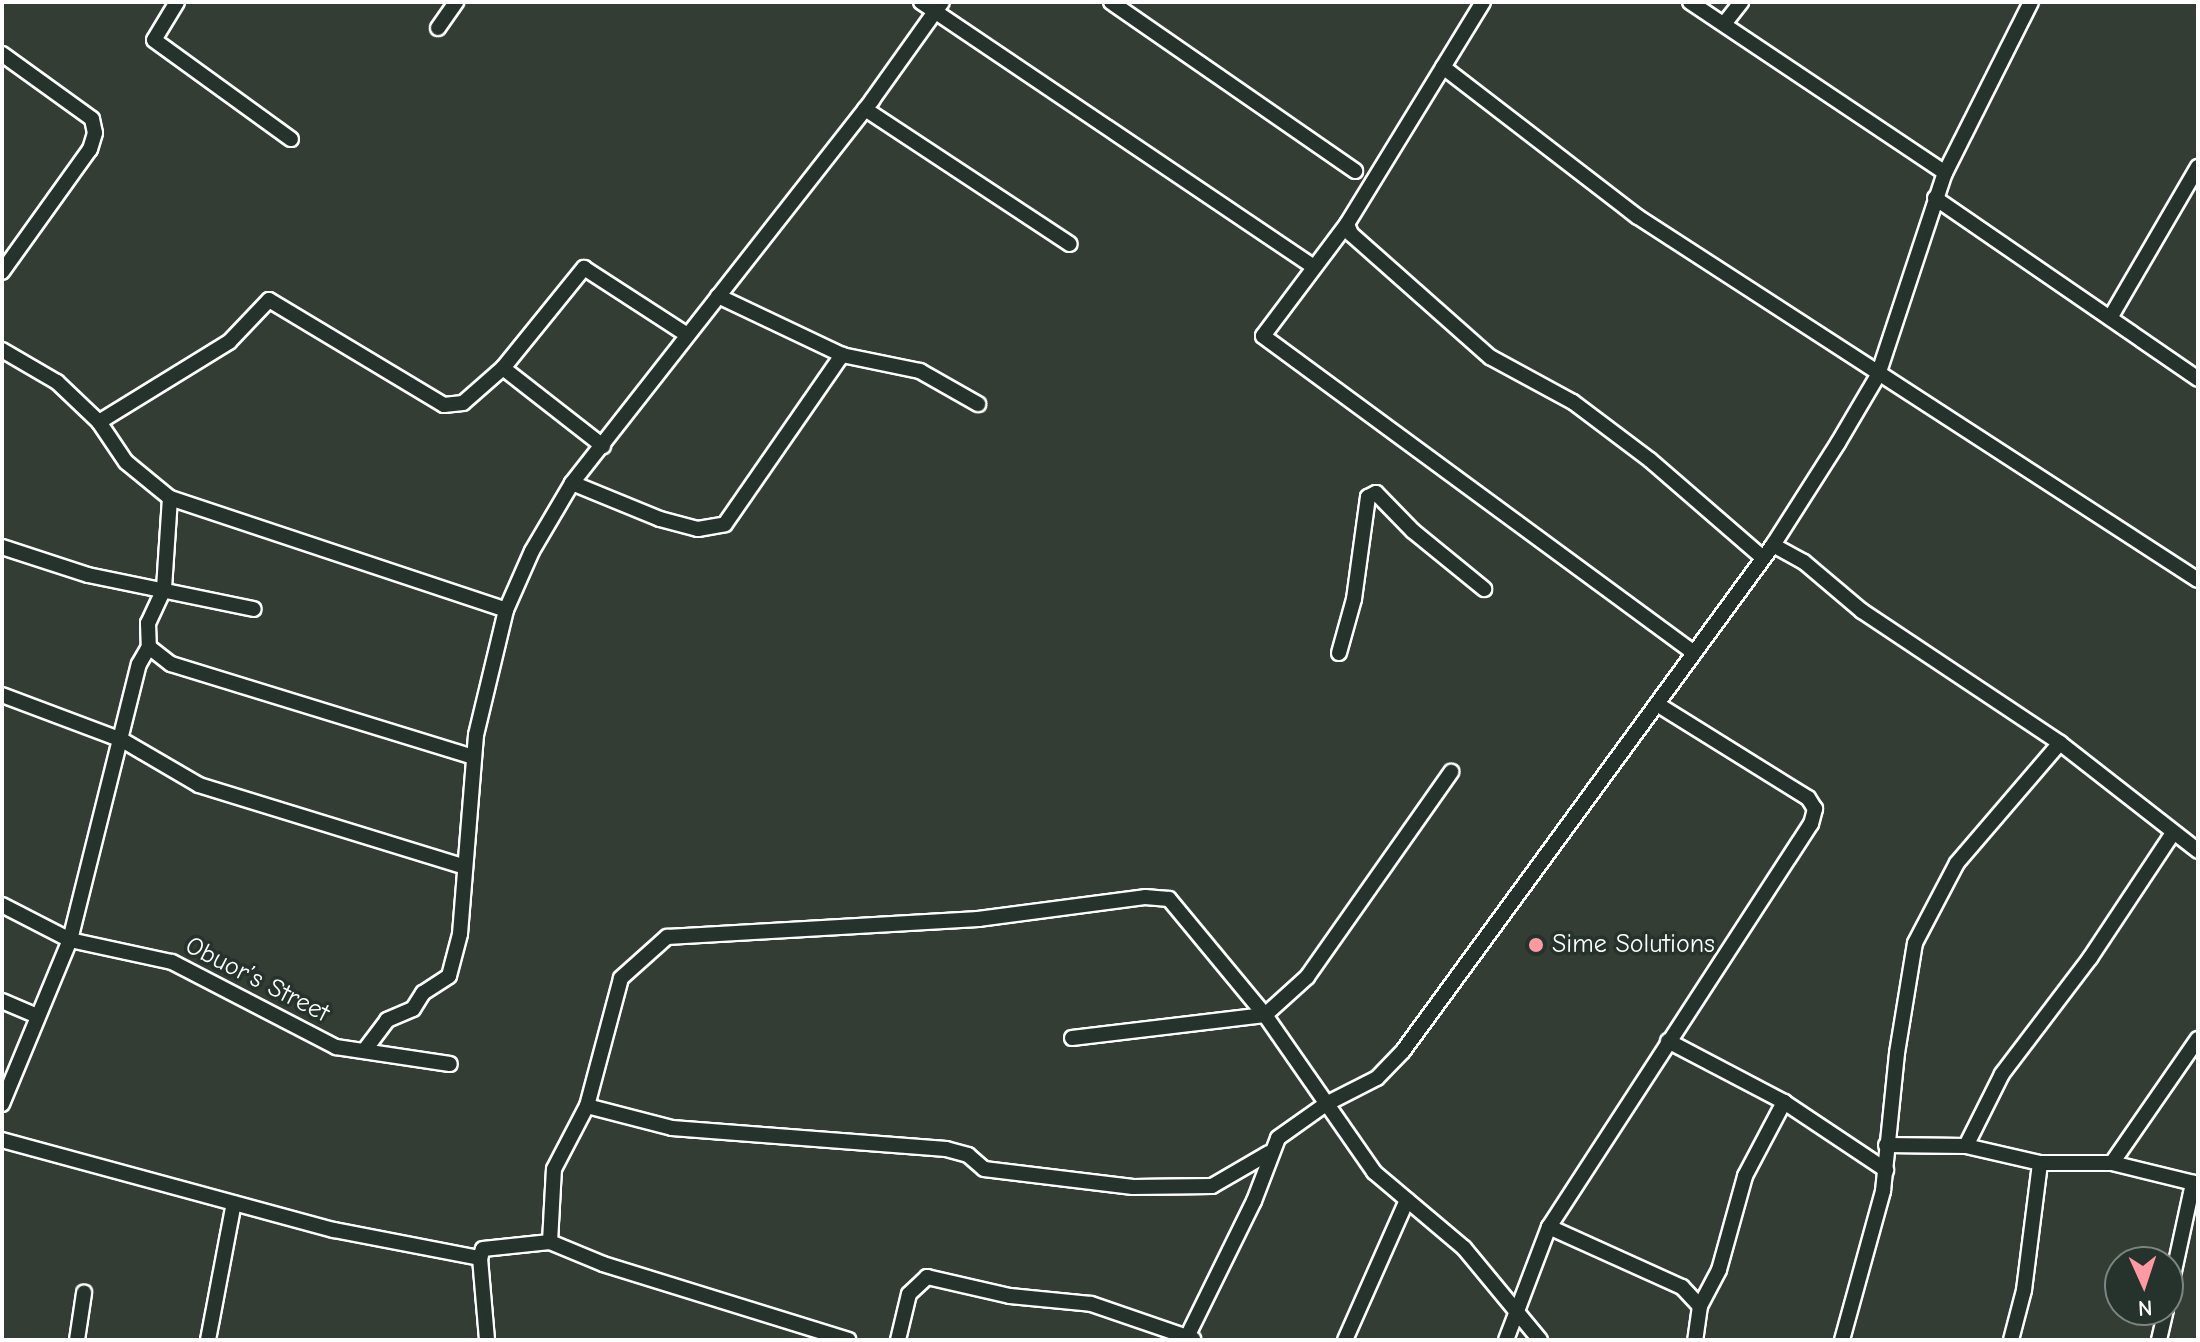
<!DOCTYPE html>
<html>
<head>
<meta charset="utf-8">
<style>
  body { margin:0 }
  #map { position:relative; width:2200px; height:1342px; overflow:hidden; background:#333d34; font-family:"Comic Neue",sans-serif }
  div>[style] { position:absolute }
  .roads { filter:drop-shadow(2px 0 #fff) drop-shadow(-2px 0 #fff) drop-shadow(0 2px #fff) drop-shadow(0 -2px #fff) }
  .minor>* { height:14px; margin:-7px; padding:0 7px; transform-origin:7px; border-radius:7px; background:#26332d }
  .dots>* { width:22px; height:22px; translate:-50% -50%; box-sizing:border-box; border:4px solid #26332d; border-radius:50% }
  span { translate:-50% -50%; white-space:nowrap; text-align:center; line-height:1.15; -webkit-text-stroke:7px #26332d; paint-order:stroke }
  .poi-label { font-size:26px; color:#fff }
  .left { translate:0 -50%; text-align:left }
  .street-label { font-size:26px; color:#fff }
  .frame { position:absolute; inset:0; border:4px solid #fff; pointer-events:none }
  .north { position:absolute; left:2104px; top:1246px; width:80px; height:80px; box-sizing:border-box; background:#26332d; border:2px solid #7d8581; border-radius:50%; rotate:177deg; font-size:22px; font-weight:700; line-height:32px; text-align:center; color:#fff }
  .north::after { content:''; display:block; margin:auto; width:28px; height:36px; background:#ff9aa2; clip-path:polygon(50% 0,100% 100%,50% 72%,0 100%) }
</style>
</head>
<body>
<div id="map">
  <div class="roads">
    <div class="minor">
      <i style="left:177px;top:2px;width:44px;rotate:121.2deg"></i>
      <i style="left:154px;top:40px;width:169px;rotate:35.9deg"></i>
      <i style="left:921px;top:2px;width:474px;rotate:34deg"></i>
      <i style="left:1111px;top:2px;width:297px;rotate:34.7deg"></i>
      <i style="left:1483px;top:2px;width:260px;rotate:121.5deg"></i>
      <i style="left:1347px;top:224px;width:140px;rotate:126.9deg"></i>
      <i style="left:1263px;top:336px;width:535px;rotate:36.33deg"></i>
      <i style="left:1690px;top:2px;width:307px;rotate:33.8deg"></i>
      <i style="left:1724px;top:24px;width:28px;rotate:-52deg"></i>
      <i style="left:438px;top:28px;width:32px;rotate:-55deg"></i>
      <i style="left:2px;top:54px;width:111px;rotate:35.8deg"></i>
      <i style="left:92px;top:119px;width:14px;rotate:78deg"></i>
      <i style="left:95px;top:133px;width:17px;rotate:107deg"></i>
      <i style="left:90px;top:149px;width:151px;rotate:125.6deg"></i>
      <i style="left:1443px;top:67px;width:246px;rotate:37.6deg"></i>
      <i style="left:1638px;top:217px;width:667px;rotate:32.95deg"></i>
      <i style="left:865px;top:109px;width:245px;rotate:33.4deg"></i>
      <i style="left:1935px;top:198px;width:319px;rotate:34.5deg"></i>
      <i style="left:1347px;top:224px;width:11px;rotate:68deg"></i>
      <i style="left:1351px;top:234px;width:186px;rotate:41.5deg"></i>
      <i style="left:1490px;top:357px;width:94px;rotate:28.5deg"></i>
      <i style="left:1573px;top:402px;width:96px;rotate:37deg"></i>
      <i style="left:1650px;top:460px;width:150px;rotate:40.9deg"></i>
      <i style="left:718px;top:296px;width:137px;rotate:25.4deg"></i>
      <i style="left:842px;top:355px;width:80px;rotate:11.6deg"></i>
      <i style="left:920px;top:371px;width:67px;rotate:29.6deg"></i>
      <i style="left:2110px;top:318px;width:175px;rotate:-59.8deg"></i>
      <i style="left:2px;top:350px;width:64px;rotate:30.2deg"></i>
      <i style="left:57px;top:382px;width:58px;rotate:43.6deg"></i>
      <i style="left:99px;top:422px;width:48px;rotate:56deg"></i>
      <i style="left:126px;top:462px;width:57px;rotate:39.3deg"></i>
      <i style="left:170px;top:498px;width:354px;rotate:18.4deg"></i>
      <i style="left:503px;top:368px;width:127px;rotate:38deg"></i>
      <i style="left:99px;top:422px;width:153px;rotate:-31.6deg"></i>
      <i style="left:229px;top:342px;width:58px;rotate:-46.4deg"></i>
      <i style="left:269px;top:300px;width:204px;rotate:31deg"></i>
      <i style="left:444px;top:405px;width:19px;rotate:-6deg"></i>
      <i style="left:463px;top:403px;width:53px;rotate:-41.2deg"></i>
      <i style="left:503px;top:368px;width:129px;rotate:-51deg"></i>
      <i style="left:584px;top:268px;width:123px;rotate:33deg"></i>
      <i style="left:572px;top:483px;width:95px;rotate:22.2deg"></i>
      <i style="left:660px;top:519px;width:39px;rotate:15deg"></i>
      <i style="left:698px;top:529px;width:27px;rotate:-10deg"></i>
      <i style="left:725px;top:524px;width:206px;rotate:-55.3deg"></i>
      <i style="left:170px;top:498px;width:91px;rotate:93.8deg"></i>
      <i style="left:164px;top:589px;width:38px;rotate:115deg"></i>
      <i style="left:148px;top:623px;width:24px;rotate:88deg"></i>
      <i style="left:149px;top:647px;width:28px;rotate:38deg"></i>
      <i style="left:171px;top:664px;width:316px;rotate:17.1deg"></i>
      <i style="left:1773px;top:545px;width:35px;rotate:29deg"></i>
      <i style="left:1804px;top:562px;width:76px;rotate:40.2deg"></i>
      <i style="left:1862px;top:611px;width:238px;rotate:33.7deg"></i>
      <i style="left:2060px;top:743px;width:175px;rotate:38deg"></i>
      <i style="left:2px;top:547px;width:90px;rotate:18deg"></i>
      <i style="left:88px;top:575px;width:169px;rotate:11.6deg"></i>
      <i style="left:1339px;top:653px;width:56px;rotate:-74.5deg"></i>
      <i style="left:1354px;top:599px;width:103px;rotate:-82.2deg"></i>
      <i style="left:1368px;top:497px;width:9px;rotate:-27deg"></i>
      <i style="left:1376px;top:493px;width:53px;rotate:45.8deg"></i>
      <i style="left:1413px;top:531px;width:92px;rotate:39.2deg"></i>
      <i style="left:2px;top:695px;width:128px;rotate:20.6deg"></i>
      <i style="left:122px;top:740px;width:89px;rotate:30.3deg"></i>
      <i style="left:199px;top:785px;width:276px;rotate:17.1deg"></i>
      <i style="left:2px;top:905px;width:76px;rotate:27.2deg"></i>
      <i style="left:70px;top:940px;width:104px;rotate:12.2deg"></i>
      <i style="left:172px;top:962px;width:185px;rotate:27.4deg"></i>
      <i style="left:336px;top:1047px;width:115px;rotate:8.5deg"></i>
      <i style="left:2px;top:1001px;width:38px;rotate:23deg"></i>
      <i style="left:1072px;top:1038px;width:194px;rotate:-6.8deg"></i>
      <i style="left:1265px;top:1015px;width:57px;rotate:-42.1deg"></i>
      <i style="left:1307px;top:977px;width:251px;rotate:-54.9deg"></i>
      <i style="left:1668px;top:1041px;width:131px;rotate:27.7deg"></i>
      <i style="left:1784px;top:1102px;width:123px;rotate:33.7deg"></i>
      <i style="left:364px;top:1051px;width:39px;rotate:-53deg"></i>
      <i style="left:387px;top:1020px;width:28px;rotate:-23deg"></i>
      <i style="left:413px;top:1009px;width:19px;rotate:-58deg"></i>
      <i style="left:423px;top:993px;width:31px;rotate:-33deg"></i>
      <i style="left:449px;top:976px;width:43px;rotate:-75.3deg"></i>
      <i style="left:460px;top:934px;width:200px;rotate:-85.4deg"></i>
      <i style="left:476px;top:735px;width:129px;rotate:-76.5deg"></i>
      <i style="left:506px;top:610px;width:64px;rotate:-66.2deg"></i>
      <i style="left:532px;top:551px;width:79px;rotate:-59.5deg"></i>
      <i style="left:572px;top:483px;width:487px;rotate:-51.9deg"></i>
      <i style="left:872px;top:100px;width:120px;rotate:-54.5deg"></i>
      <i style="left:2px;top:1104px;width:178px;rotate:-67.5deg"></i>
      <i style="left:70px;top:940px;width:284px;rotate:-76deg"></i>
      <i style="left:139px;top:664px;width:20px;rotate:-60deg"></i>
      <i style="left:587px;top:1106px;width:88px;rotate:14.5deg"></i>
      <i style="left:672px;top:1128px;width:275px;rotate:4.4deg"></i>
      <i style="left:946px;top:1149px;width:23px;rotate:15deg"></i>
      <i style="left:968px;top:1155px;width:21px;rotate:41deg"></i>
      <i style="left:984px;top:1169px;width:150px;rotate:6.9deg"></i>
      <i style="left:1133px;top:1187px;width:79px;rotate:-0.7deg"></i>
      <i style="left:1212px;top:1186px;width:66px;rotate:-30.1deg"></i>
      <i style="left:2px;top:1140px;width:344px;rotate:15.2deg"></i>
      <i style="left:334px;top:1230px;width:149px;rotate:10.9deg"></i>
      <i style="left:480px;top:1258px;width:82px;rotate:85.1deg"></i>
      <i style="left:1886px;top:1145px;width:80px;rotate:0.7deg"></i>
      <i style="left:1966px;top:1146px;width:76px;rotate:12.9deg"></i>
      <i style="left:2040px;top:1163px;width:72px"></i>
      <i style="left:2112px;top:1163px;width:89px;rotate:13.7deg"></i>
      <i style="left:1966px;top:1146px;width:80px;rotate:-63.4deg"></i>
      <i style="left:2002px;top:1074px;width:146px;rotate:-52.8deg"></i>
      <i style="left:2090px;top:958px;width:150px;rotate:-56.4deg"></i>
      <i style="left:2112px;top:1163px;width:151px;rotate:-55.3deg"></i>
      <i style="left:1549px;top:1227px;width:481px;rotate:-57deg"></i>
      <i style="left:1811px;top:824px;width:16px;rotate:-75deg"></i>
      <i style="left:1815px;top:809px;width:13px;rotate:-122deg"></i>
      <i style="left:1808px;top:798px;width:178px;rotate:-148.1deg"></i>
      <i style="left:550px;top:1242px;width:73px;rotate:-86.9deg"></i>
      <i style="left:554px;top:1169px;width:71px;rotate:-62.4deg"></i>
      <i style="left:587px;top:1106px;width:132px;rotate:-75.1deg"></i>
      <i style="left:621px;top:978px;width:62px;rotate:-41.7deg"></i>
      <i style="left:667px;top:937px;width:312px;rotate:-3.3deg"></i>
      <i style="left:978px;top:919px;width:168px;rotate:-7.5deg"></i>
      <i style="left:1145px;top:897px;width:24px;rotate:5deg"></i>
      <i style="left:1169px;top:899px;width:151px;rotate:50.4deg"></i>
      <i style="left:1265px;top:1015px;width:191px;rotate:55.2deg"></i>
      <i style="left:1374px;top:1172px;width:118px;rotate:40.2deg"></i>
      <i style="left:1464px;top:1248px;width:119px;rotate:50.4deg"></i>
      <i style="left:480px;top:1258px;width:9px;rotate:-72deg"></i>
      <i style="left:483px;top:1249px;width:67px;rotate:-6deg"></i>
      <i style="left:550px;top:1242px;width:57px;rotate:22.5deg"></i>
      <i style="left:603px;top:1264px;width:257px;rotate:17.2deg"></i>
      <i style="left:2168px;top:1299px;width:119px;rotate:-77.8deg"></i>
      <i style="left:1700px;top:1306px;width:41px;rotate:-62.2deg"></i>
      <i style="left:1719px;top:1270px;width:98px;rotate:-74.5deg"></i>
      <i style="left:1745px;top:1176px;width:84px;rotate:-62.2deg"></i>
      <i style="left:1187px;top:1337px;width:152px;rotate:-63.8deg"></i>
      <i style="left:1254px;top:1201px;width:67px;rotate:-69.1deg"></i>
      <i style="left:1278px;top:1138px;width:59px;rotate:-35.3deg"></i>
      <i style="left:1326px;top:1104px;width:57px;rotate:-27deg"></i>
      <i style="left:1377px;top:1078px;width:37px;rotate:-46deg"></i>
      <i style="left:1403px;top:1051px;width:627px;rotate:-53.82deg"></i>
      <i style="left:1773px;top:545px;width:121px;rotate:-57.5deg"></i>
      <i style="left:1838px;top:443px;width:79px;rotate:-59.5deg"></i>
      <i style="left:1878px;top:375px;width:213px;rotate:-71.7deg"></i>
      <i style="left:1945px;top:173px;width:191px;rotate:-63.3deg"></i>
      <i style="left:77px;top:1340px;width:48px;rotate:-81.5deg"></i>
      <i style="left:208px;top:1340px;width:139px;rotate:-79.3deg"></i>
      <i style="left:898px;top:1340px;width:47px;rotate:-76.6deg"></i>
      <i style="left:909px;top:1294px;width:25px;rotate:-43deg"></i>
      <i style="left:927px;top:1277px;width:85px;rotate:12.9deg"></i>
      <i style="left:1010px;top:1296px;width:81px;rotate:5.6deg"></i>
      <i style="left:1091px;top:1304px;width:108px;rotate:18.9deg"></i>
      <i style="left:1345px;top:1340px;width:153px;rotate:-66.1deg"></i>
      <i style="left:1506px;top:1340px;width:121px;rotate:-69.2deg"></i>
      <i style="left:1549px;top:1227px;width:146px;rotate:24.3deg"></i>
      <i style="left:1682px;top:1287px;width:26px;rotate:47deg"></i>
      <i style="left:1700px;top:1306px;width:34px;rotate:98deg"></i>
      <i style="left:1842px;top:1340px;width:155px;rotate:-74.6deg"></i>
      <i style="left:1883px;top:1191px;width:139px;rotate:-84.2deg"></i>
      <i style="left:1897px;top:1053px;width:111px;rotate:-80.7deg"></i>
      <i style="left:1915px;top:943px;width:90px;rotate:-62.3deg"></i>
      <i style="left:1957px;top:863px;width:158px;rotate:-49.4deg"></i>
      <i style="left:2011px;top:1340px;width:52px;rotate:-75.4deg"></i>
      <i style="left:2024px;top:1290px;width:128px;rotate:-82.8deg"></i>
      <i style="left:2159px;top:1340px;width:31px;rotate:-77deg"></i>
    </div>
  </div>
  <div class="dots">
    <i style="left:1536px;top:945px;background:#ff9aa2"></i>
  </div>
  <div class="poi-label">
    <span class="left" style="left:1552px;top:945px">Sime Solutions</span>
  </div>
  <div class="street-label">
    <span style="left:257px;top:980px;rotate:27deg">Obuor’s Street</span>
  </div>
  <div class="frame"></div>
  <div class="north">N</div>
</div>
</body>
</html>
